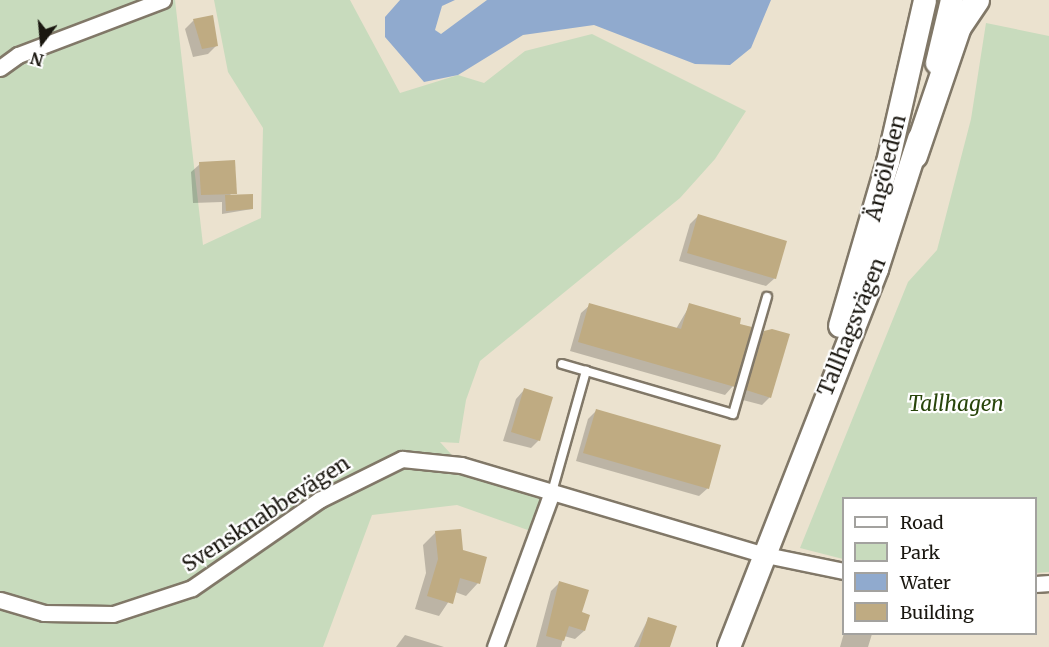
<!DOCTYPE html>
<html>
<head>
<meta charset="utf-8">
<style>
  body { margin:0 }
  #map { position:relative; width:1049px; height:647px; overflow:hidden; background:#ebe2cf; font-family:Merriweather,serif }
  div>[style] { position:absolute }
  .green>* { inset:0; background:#c8dbbd }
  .water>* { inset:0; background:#90aace }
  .shadow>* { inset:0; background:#0003 }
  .building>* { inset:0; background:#bfab82 }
  .roads { filter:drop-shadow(2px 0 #817868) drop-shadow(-2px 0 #817868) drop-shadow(0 2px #817868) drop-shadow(0 -2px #817868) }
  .service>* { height:8px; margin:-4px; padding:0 4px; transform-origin:4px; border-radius:4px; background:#fff }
  .minor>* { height:15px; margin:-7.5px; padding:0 7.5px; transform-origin:7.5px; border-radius:7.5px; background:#fff }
  .secondary>* { height:22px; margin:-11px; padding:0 11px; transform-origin:11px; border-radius:11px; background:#fff }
  .primary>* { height:24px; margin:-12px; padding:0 12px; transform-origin:12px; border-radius:12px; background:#fff }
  span { translate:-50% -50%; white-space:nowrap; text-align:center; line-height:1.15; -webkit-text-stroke:4.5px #fff; paint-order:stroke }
  .street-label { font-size:21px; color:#1a1710 }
  .park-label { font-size:21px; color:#28450b; font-style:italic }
  .legend { position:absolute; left:842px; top:497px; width:195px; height:138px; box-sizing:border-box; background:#fff; border:2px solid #a3a29f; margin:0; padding:8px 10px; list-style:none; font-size:18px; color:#1a1710 }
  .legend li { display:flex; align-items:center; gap:12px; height:30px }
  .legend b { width:30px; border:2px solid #a3a29f }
  .north { position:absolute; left:12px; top:12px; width:60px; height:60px; -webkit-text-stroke:4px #fff; paint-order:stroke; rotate:196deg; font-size:16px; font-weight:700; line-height:24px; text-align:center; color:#1a1710 }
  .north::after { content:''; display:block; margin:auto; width:21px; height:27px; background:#1a1710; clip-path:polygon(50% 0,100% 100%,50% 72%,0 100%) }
</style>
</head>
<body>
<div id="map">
  <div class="green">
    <i style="clip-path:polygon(0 0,175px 0,203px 245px,261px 218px,263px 128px,228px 72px,214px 0,350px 0,400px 93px,458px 75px,484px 83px,525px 51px,592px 34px,746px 111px,715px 159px,680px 198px,480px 361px,466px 400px,459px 443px,440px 442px,461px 465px,552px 492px,539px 534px,457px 505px,372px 515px,323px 647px,0 647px)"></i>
    <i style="clip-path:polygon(986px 23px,1049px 36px,1049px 572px,1036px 573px,1036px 498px,844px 498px,843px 559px,800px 548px,908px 282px,937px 250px,971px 119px)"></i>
  </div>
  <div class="water">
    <i style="clip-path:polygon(400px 0,455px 0,442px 6px,435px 30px,441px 34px,487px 0,771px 0,751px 48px,730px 65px,695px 64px,594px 25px,523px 35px,458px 75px,424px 82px,385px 37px,385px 17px)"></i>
  </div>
  <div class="shadow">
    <i style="clip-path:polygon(194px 20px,216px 46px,208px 54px,193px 57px,185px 29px)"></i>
    <i style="clip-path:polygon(200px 164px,232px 196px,252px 209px,222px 214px,222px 202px,193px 203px,191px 172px)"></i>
    <i style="clip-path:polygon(699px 215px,775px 278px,766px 286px,679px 261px,690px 224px)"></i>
    <i style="clip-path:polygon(590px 305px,676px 329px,690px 305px,733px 386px,725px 395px,570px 351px,581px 313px)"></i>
    <i style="clip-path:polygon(764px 332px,770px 397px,762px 405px,739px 399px,756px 341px)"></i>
    <i style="clip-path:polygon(524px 390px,539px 440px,531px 448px,503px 441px,516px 399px)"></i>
    <i style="clip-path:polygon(596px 411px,708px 488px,699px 496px,576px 461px,588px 419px)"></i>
    <i style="clip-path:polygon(436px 532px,478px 583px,466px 596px,455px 592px,439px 616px,415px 609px,426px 573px,423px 545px)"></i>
    <i style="clip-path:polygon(560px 582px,580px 613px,584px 631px,575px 639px,564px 636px,561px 647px,536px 647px,551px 591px)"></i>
    <i style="clip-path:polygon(648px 619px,669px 647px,634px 647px)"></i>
    <i style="clip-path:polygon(844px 633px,844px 634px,872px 634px,868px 647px,840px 647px)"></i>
    <i style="clip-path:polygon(405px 635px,444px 647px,396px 647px)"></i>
  </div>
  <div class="building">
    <i style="clip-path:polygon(213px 15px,218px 46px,202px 49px,193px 19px)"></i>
    <i style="clip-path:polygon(235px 160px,237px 194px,201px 195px,199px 162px)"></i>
    <i style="clip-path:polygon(253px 194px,253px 209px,226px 211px,225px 195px)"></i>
    <i style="clip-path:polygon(698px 214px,787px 241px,776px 279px,687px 253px)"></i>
    <i style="clip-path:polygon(589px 303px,681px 329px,689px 303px,741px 318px,740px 324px,752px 327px,735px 387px,578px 342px)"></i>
    <i style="clip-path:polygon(772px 329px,790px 334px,771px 398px,746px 390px,764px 331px)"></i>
    <i style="clip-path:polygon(524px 388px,553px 397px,540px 441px,511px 432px)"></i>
    <i style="clip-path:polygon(596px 409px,721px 445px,709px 489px,583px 453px)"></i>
    <i style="clip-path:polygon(461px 529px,463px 550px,487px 557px,480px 584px,460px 578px,453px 604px,427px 596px,438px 559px,435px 531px)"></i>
    <i style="clip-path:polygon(559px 581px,589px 590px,582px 612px,590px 615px,585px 631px,569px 626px,564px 641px,546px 636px)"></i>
    <i style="clip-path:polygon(648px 617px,677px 626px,670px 647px,639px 647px)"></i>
  </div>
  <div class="roads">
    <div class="service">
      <i style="left:562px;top:364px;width:178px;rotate:16.3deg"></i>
      <i style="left:733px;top:414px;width:122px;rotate:-73.8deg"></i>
      <i style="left:552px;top:492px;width:126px;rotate:-74.3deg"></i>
    </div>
    <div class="minor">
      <i style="left:0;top:68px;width:22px;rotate:-36deg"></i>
      <i style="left:18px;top:55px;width:155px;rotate:-20.8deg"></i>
      <i style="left:1036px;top:584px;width:13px;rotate:-4deg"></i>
      <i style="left:0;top:600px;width:46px;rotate:16.5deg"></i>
      <i style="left:44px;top:613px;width:69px;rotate:0.8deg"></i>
      <i style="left:113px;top:614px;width:83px;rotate:-18.2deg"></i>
      <i style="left:192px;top:588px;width:155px;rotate:-34.7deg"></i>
      <i style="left:319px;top:500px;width:93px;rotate:-26.3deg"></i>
      <i style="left:402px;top:459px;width:59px;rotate:5.8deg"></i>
      <i style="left:461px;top:465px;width:313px;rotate:16.5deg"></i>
      <i style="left:761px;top:554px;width:85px;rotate:11.6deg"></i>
      <i style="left:495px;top:647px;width:165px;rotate:-69.8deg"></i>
    </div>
    <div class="secondary">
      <i style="left:937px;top:63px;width:65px;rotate:-76.6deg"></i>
      <i style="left:840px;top:326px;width:171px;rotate:-73.7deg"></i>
      <i style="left:888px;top:162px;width:166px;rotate:-77.1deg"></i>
      <i style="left:729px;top:647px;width:406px;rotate:-68.6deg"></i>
      <i style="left:877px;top:269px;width:137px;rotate:-72.1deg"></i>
    </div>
    <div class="primary">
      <i style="left:915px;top:156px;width:136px;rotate:-71.2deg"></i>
      <i style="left:959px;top:27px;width:32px;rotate:-56deg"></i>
    </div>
  </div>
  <div class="street-label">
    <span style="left:886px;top:168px;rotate:-76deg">Ängöleden</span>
    <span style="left:852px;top:327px;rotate:-68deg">Tallhagsvägen</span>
    <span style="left:266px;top:514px;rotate:-33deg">Svensknabbevägen</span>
  </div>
  <div class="park-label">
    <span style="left:956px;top:404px">Tallhagen</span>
  </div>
  <ul class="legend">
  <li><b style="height:8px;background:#fff"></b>Road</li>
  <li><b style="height:16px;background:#c8dbbd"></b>Park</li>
  <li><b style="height:16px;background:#90aace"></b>Water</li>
  <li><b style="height:16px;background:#bfab82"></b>Building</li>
  </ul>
  <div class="north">N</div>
</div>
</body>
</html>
